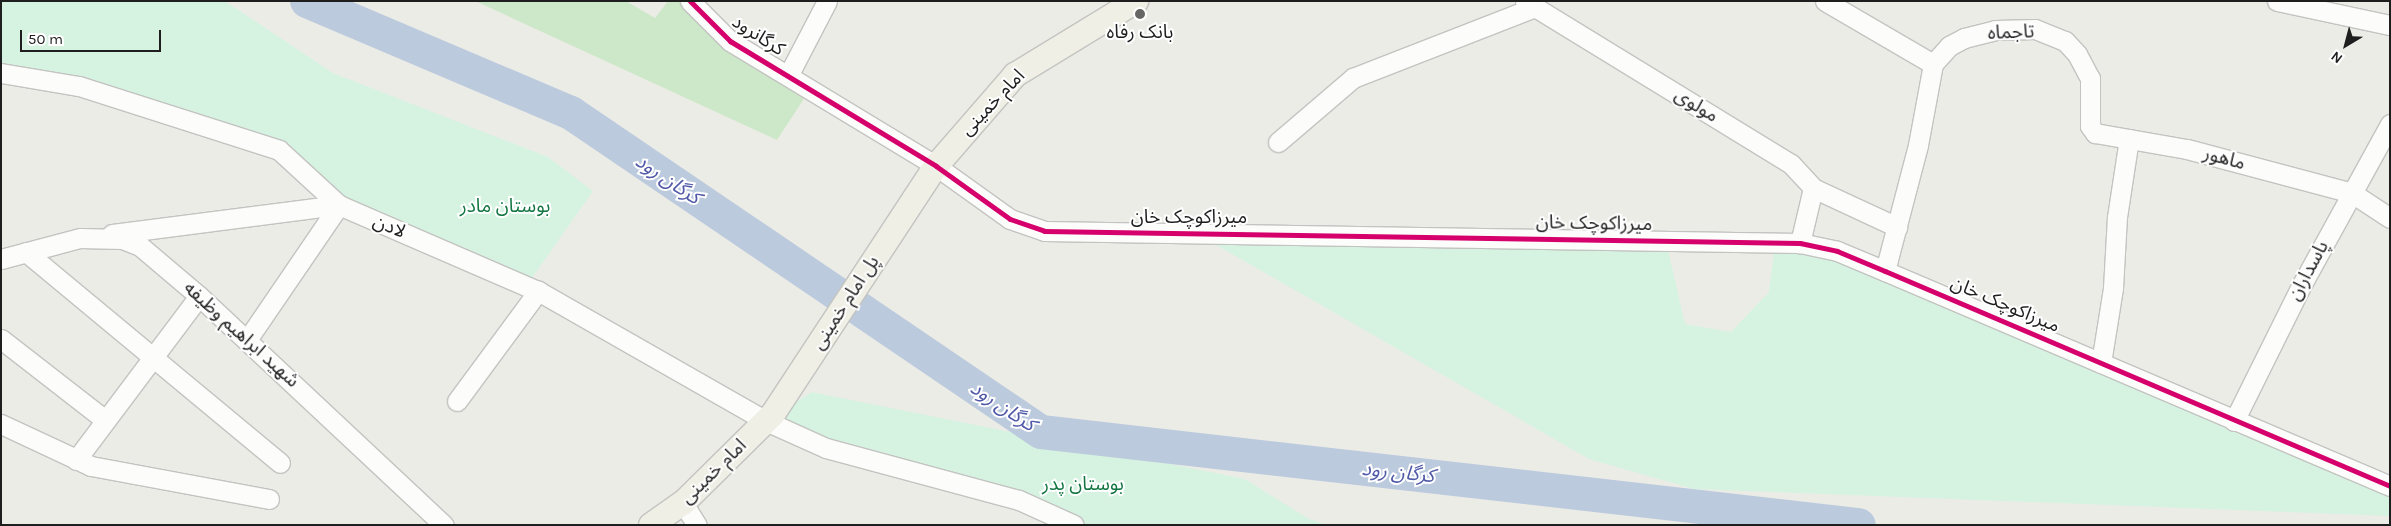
<!DOCTYPE html>
<html>
<head>
<meta charset="utf-8">
<style>
  body { margin:0 }
  #map { position:relative; width:2391px; height:526px; overflow:hidden; background:#ecece7; font-family:Karla,"Noto Sans Arabic",sans-serif }
  div>[style] { position:absolute }
  .grass>* { inset:0; background:#cde8c8 }
  .park>* { inset:0; background:#d6f2e1 }
  .river>* { height:34px; margin:-17px; padding:0 17px; transform-origin:17px; border-radius:17px; background:#bccadd }
  .roads { filter:drop-shadow(1px 0 #c3c3c1) drop-shadow(-1px 0 #c3c3c1) drop-shadow(0 1px #c3c3c1) drop-shadow(0 -1px #c3c3c1) }
  .minor>* { height:19px; margin:-9.5px; padding:0 9.5px; transform-origin:9.5px; border-radius:9.5px; background:#fcfcfb }
  .major>* { height:24px; margin:-12px; padding:0 12px; transform-origin:12px; border-radius:12px; background:#efefe5 }
  .cycleway>* { height:5px; margin:-2.5px; padding:0 2.5px; transform-origin:2.5px; border-radius:2.5px; background:#d6006c }
  .dots>* { width:14px; height:14px; translate:-50% -50%; box-sizing:border-box; border:2px solid #fff; border-radius:50% }
  span { translate:-50% -50%; white-space:nowrap; text-align:center; line-height:1.15; -webkit-text-stroke:4px #fff; paint-order:stroke }
  .poi-label { font-size:19px; color:#1e1e1e }
  .street-label { font-size:19px; color:#1e1e1e }
  .park-label { font-size:19px; color:#137642 }
  .water-label { font-size:20px; color:#515aa8; font-style:italic }
  .frame { position:absolute; inset:0; border:2px solid #1e1e1e; pointer-events:none }
  .north { position:absolute; left:2321px; top:20px; width:50px; height:50px; -webkit-text-stroke:4px #fff; paint-order:stroke; rotate:217deg; font-size:14px; font-weight:700; line-height:20px; text-align:center; color:#1e1e1e }
  .north::after { content:''; display:block; margin:auto; width:18px; height:22px; background:#1e1e1e; clip-path:polygon(50% 0,100% 100%,50% 72%,0 100%) }
  .scale { position:absolute; left:20px; top:30px; width:141px; height:22px; box-sizing:border-box; border:2px solid #1e1e1e; border-top:0; padding-left:6px; font-size:15px; line-height:18px; white-space:nowrap; color:#1e1e1e; -webkit-text-stroke:4px #fff; paint-order:stroke }
</style>
</head>
<body>
<div id="map">
  <div class="grass">
    <i style="clip-path:polygon(475px 1px,626px 1px,655px 18px,668px 1px,690px 1px,809px 91px,777px 140px)"></i>
  </div>
  <div class="park">
    <i style="clip-path:polygon(1px 1px,225px 1px,333px 73px,548px 157px,593px 191px,527px 285px,339px 205px,279px 150px,1px 72px)"></i>
    <i style="clip-path:polygon(1199px 235px,1666px 241px,1685px 324px,1731px 332px,1769px 292px,1775px 242px,1800px 243px,2390px 486px,2390px 516px,1694px 489px,1589px 459px)"></i>
    <i style="clip-path:polygon(812px 392px,1245px 479px,1309px 519px,1328px 525px,1075px 525px,766px 421px)"></i>
  </div>
  <div class="river">
    <i style="left:307px;top:1px;width:287px;rotate:23deg"></i>
    <i style="left:571px;top:113px;width:568px;rotate:34.17deg"></i>
    <i style="left:1041px;top:432px;width:823px;rotate:6.49deg"></i>
  </div>
  <div class="roads">
    <div class="minor">
      <i style="left:690px;top:1px;width:57px;rotate:45deg"></i>
      <i style="left:730px;top:41px;width:241px;rotate:31.2deg"></i>
      <i style="left:936px;top:166px;width:91px;rotate:35.6deg"></i>
      <i style="left:1010px;top:219px;width:36px;rotate:19deg"></i>
      <i style="left:1044px;top:231px;width:756px;rotate:0.91deg"></i>
      <i style="left:1800px;top:243px;width:38px;rotate:12deg"></i>
      <i style="left:1837px;top:251px;width:52px;rotate:22.6deg"></i>
      <i style="left:1885px;top:271px;width:549px;rotate:23.06deg"></i>
      <i style="left:1525px;top:1px;width:312px;rotate:31.5deg"></i>
      <i style="left:1791px;top:164px;width:33px;rotate:47deg"></i>
      <i style="left:1813px;top:188px;width:57px;rotate:103.3deg"></i>
      <i style="left:1825px;top:1px;width:125px;rotate:30.3deg"></i>
      <i style="left:2277px;top:1px;width:116px;rotate:12deg"></i>
      <i style="left:1px;top:73px;width:79px;rotate:9.5deg"></i>
      <i style="left:79px;top:86px;width:210px;rotate:17.7deg"></i>
      <i style="left:279px;top:150px;width:81px;rotate:42.5deg"></i>
      <i style="left:339px;top:205px;width:217px;rotate:23.4deg"></i>
      <i style="left:538px;top:291px;width:262px;rotate:29.7deg"></i>
      <i style="left:766px;top:421px;width:66px;rotate:24.2deg"></i>
      <i style="left:826px;top:448px;width:200px;rotate:15.1deg"></i>
      <i style="left:1019px;top:500px;width:60px;rotate:24.4deg"></i>
      <i style="left:789px;top:74px;width:82px;rotate:-62.5deg"></i>
      <i style="left:1278px;top:142px;width:99px;rotate:-40.5deg"></i>
      <i style="left:1353px;top:78px;width:193px;rotate:-21.3deg"></i>
      <i style="left:1813px;top:188px;width:93px;rotate:24.9deg"></i>
      <i style="left:112px;top:234px;width:229px;rotate:-7.3deg"></i>
      <i style="left:26px;top:252px;width:330px;rotate:39.7deg"></i>
      <i style="left:1px;top:259px;width:82px;rotate:-14.9deg"></i>
      <i style="left:80px;top:238px;width:42px;rotate:1.4deg"></i>
      <i style="left:122px;top:239px;width:19px;rotate:21deg"></i>
      <i style="left:140px;top:246px;width:77px;rotate:40.3deg"></i>
      <i style="left:199px;top:296px;width:335px;rotate:43.1deg"></i>
      <i style="left:1885px;top:271px;width:130px;rotate:-75.3deg"></i>
      <i style="left:1918px;top:145px;width:82px;rotate:-79.5deg"></i>
      <i style="left:1933px;top:64px;width:24px;rotate:-48deg"></i>
      <i style="left:1949px;top:46px;width:17px;rotate:-28deg"></i>
      <i style="left:1964px;top:38px;width:32px;rotate:-14deg"></i>
      <i style="left:1995px;top:30px;width:40px;rotate:-1.4deg"></i>
      <i style="left:2035px;top:29px;width:32px;rotate:22deg"></i>
      <i style="left:2065px;top:41px;width:18px;rotate:47deg"></i>
      <i style="left:2077px;top:54px;width:27px;rotate:62deg"></i>
      <i style="left:2090px;top:78px;width:48px;rotate:90deg"></i>
      <i style="left:2090px;top:126px;width:9px;rotate:54deg"></i>
      <i style="left:2095px;top:133px;width:93px;rotate:9.9deg"></i>
      <i style="left:2187px;top:149px;width:171px;rotate:14.9deg"></i>
      <i style="left:2352px;top:193px;width:45px;rotate:33.3deg"></i>
      <i style="left:1px;top:339px;width:132px;rotate:37.9deg"></i>
      <i style="left:247px;top:340px;width:163px;rotate:-55.7deg"></i>
      <i style="left:2101px;top:363px;width:76px;rotate:-80.9deg"></i>
      <i style="left:2113px;top:288px;width:71px;rotate:-86.8deg"></i>
      <i style="left:2117px;top:217px;width:79px;rotate:-81.3deg"></i>
      <i style="left:457px;top:401px;width:137px;rotate:-53.6deg"></i>
      <i style="left:2234px;top:421px;width:151px;rotate:-63.6deg"></i>
      <i style="left:2301px;top:286px;width:185px;rotate:-61.2deg"></i>
      <i style="left:1px;top:424px;width:99px;rotate:25deg"></i>
      <i style="left:91px;top:466px;width:181px;rotate:10.5deg"></i>
      <i style="left:76px;top:460px;width:205px;rotate:-53.1deg"></i>
      <i style="left:683px;top:503px;width:26px;rotate:58deg"></i>
    </div>
    <div class="major">
      <i style="left:651px;top:525px;width:39px;rotate:-35deg"></i>
      <i style="left:683px;top:503px;width:127px;rotate:-44.7deg"></i>
      <i style="left:773px;top:414px;width:297px;rotate:-56.7deg"></i>
      <i style="left:936px;top:166px;width:121px;rotate:-49deg"></i>
      <i style="left:1015px;top:75px;width:142px;rotate:-31.4deg"></i>
    </div>
  </div>
  <div class="cycleway">
    <i style="left:690px;top:1px;width:57px;rotate:45deg"></i>
    <i style="left:730px;top:41px;width:241px;rotate:31.2deg"></i>
    <i style="left:936px;top:166px;width:91px;rotate:35.6deg"></i>
    <i style="left:1010px;top:219px;width:36px;rotate:19deg"></i>
    <i style="left:1044px;top:231px;width:756px;rotate:0.91deg"></i>
    <i style="left:1800px;top:243px;width:38px;rotate:12deg"></i>
    <i style="left:1837px;top:251px;width:52px;rotate:22.6deg"></i>
    <i style="left:1885px;top:271px;width:549px;rotate:23.06deg"></i>
  </div>
  <div class="dots">
    <i style="left:1140px;top:14px;background:#666664"></i>
  </div>
  <div class="poi-label">
    <span style="left:1140px;top:33px">بانک رفاه</span>
  </div>
  <div class="street-label">
    <span style="left:2011px;top:33px;rotate:-2deg">تاجماه</span>
    <span style="left:758px;top:36px;rotate:33deg">کرگانرود</span>
    <span style="left:993px;top:103px;rotate:-46deg">امام خمینی</span>
    <span style="left:1696px;top:106px;rotate:31deg">مولوی</span>
    <span style="left:2224px;top:159px;rotate:15deg">ماهور</span>
    <span style="left:1189px;top:218px">میرزاکوچک خان</span>
    <span style="left:1594px;top:224px;rotate:1deg">میرزاکوچک خان</span>
    <span style="left:389px;top:227px;rotate:23deg">لادن</span>
    <span style="left:2309px;top:271px;rotate:-62deg">پاسداران</span>
    <span style="left:846px;top:303px;rotate:-57deg">پل امام خمینی</span>
    <span style="left:2005px;top:305px;rotate:23deg">میرزاکوچک خان</span>
    <span style="left:241px;top:335px;rotate:42deg">شهید ابراهیم وظیفه</span>
    <span style="left:714px;top:472px;rotate:-44deg">امام خمینی</span>
  </div>
  <div class="park-label">
    <span style="left:505px;top:207px">بوستان مادر</span>
    <span style="left:1083px;top:485px">بوستان پدر</span>
  </div>
  <div class="water-label">
    <span style="left:668px;top:179px;rotate:34deg">کرگان رود</span>
    <span style="left:1003px;top:406px;rotate:34deg">کرگان رود</span>
    <span style="left:1398px;top:472px;rotate:6deg">کرگان رود</span>
  </div>
  <div class="frame"></div>
  <div class="north">N</div>
  <div class="scale">50 m</div>
</div>
</body>
</html>
